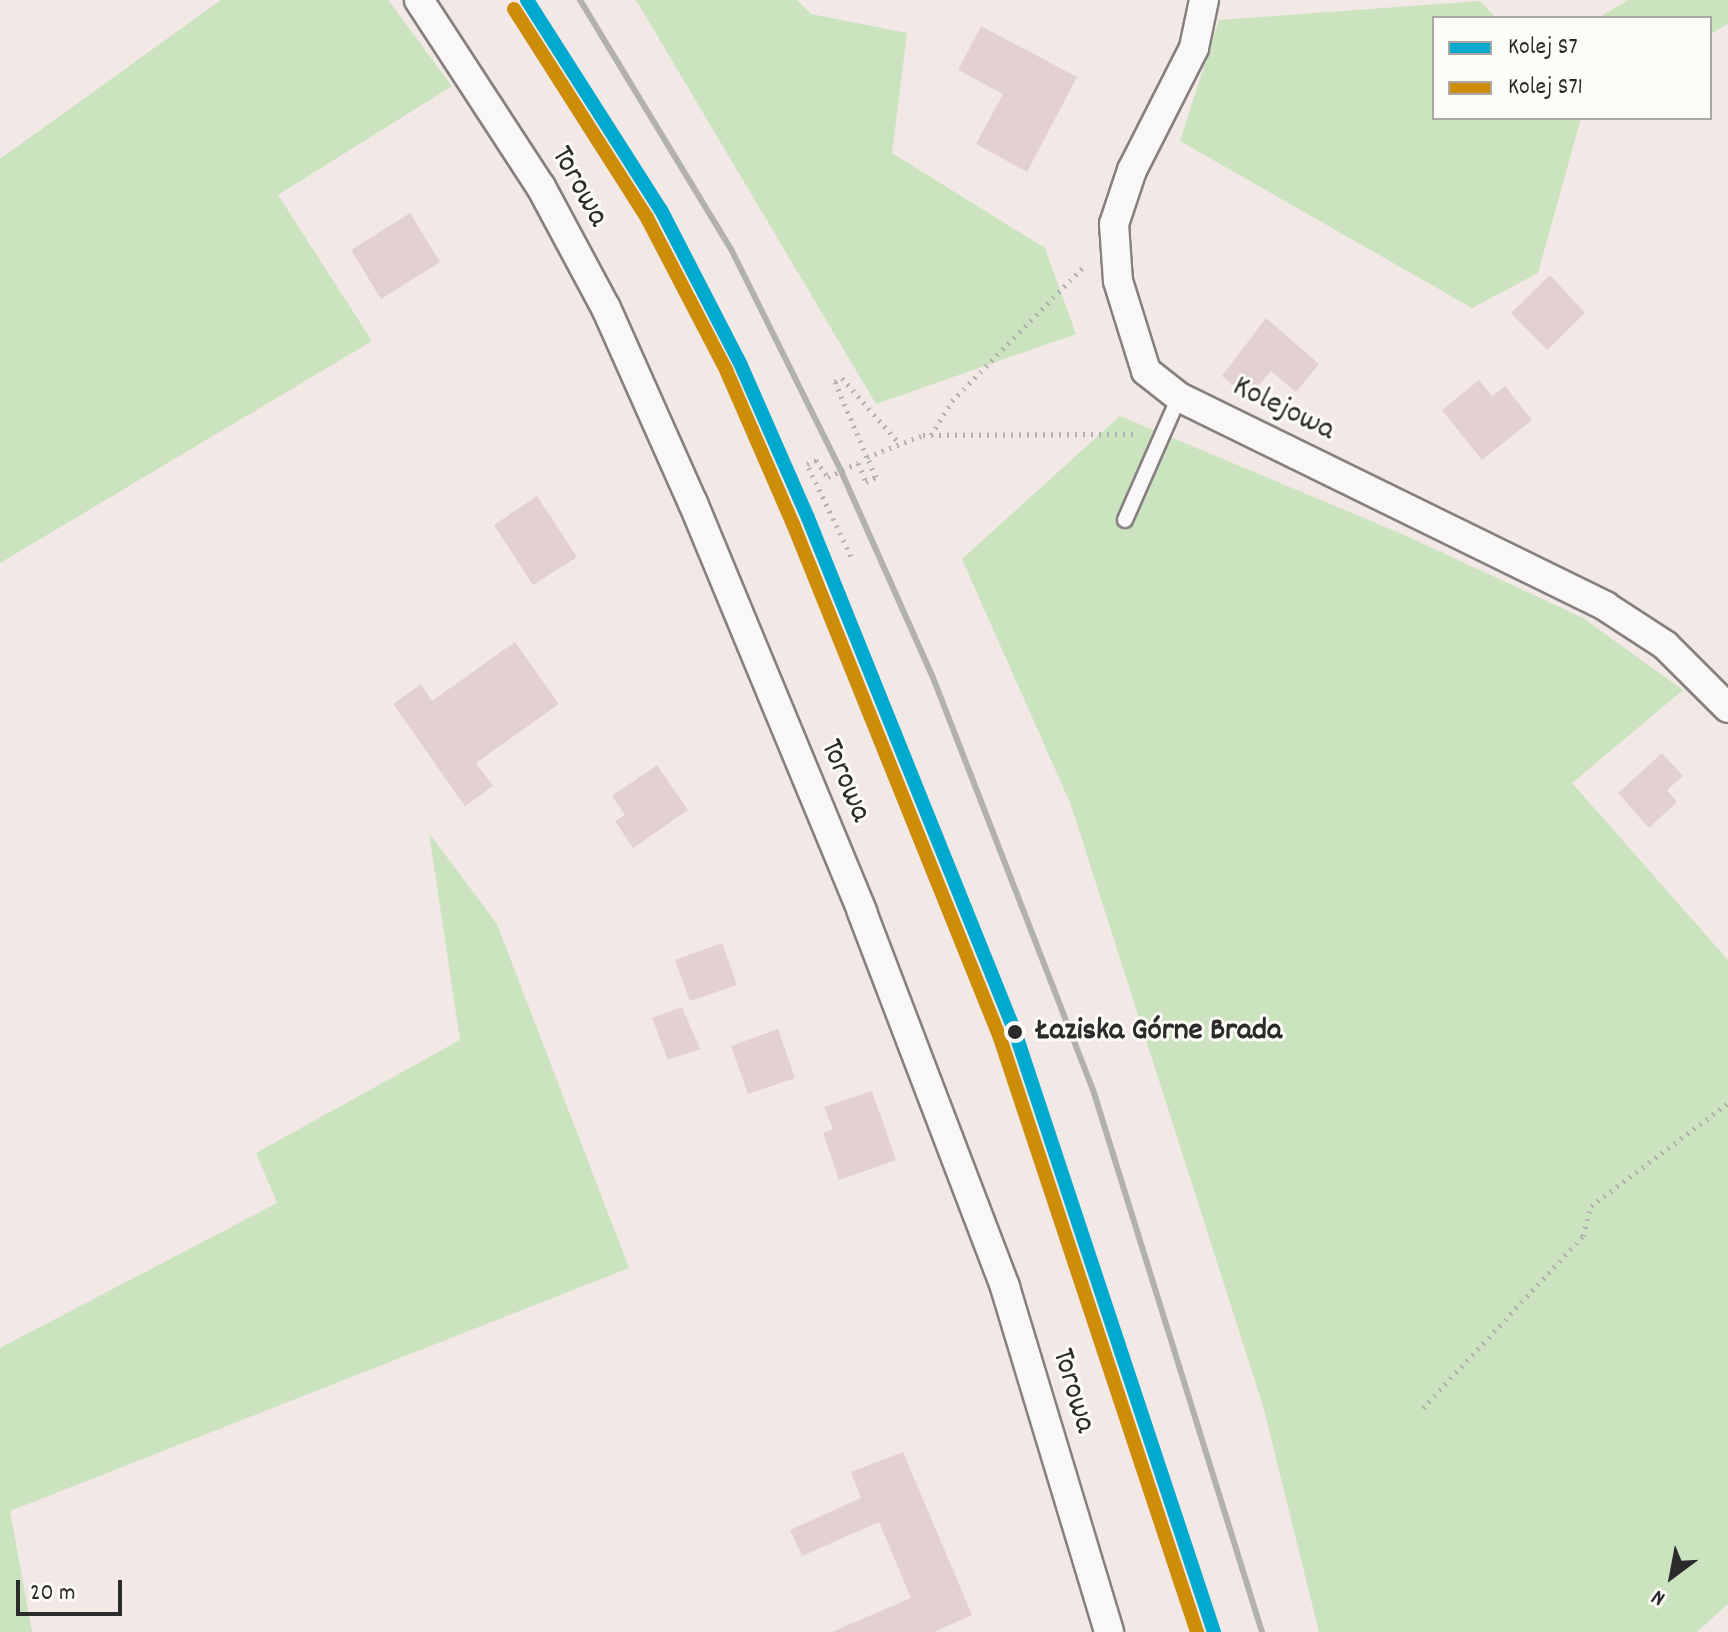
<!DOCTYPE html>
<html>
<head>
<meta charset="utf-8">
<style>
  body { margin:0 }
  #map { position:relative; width:1728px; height:1632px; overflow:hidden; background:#f2e8e5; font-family:Dekko,sans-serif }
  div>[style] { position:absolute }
  .green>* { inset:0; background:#cbe3bf }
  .building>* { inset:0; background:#e2d1d0 }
  .path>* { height:5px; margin-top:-2.5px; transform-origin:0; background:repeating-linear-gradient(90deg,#b3b1af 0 2px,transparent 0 8px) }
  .roads { filter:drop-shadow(2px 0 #85807f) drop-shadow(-2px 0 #85807f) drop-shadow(0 2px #85807f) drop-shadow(0 -2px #85807f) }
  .service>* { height:14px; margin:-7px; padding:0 7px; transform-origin:7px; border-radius:7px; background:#faf8f6 }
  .minor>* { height:28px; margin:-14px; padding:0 14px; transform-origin:14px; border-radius:14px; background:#faf8f6 }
  .rail>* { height:6px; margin:-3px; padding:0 3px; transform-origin:3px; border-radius:3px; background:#b3b1af }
  .rail-1>* { height:14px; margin:-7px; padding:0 7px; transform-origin:7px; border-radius:7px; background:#00a9ce }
  .rail-2>* { height:14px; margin:-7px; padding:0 7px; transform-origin:7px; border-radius:7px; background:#ce8d09 }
  .dots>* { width:22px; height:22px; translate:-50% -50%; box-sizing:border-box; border:4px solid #fdfcf7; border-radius:50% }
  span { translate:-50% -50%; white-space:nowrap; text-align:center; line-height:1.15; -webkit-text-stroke:6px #fdfcf7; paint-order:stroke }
  .street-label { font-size:32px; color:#2b2b2b }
  .stop-label { font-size:32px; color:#2b2b2b; font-weight:700 }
  .left { translate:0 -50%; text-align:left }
  .legend { position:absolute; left:1432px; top:16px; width:280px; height:104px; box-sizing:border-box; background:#fdfcf7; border:2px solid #a9a8a5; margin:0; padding:10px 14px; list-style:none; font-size:24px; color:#2b2b2b }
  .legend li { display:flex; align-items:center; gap:16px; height:40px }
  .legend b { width:40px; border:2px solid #a9a8a5 }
  .north { position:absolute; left:1632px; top:1536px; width:80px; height:80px; -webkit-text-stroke:6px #fdfcf7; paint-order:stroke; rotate:212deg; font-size:22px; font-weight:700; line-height:32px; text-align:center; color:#2b2b2b }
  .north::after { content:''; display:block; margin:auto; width:28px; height:36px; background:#2b2b2b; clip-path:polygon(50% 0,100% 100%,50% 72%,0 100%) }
  .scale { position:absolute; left:16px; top:1580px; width:106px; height:36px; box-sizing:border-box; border:4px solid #2b2b2b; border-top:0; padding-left:10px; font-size:24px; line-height:28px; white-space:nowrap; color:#2b2b2b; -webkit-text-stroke:6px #fdfcf7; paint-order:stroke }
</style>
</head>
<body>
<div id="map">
  <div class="green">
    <i style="clip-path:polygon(221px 0,388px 0,452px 86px,278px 195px,372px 341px,0 563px,0 159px)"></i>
    <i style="clip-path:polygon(636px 0,797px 0,811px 14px,907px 33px,892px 153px,1045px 248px,1076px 334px,876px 404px)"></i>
    <i style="clip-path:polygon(1628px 0,1728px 0,1728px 24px,1710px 34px,1710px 18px,1598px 18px)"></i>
    <i style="clip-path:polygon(1480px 1px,1496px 18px,1434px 18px,1434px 118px,1581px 118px,1538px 273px,1472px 308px,1180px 141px,1219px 20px)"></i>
    <i style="clip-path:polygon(1120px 416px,1402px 534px,1583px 618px,1683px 690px,1572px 783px,1728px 960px,1728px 1604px,1697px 1632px,1319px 1632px,1263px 1406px,1071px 805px,962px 559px)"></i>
    <i style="clip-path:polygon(429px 833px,497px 924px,629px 1268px,10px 1511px,32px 1632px,0 1632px,0 1348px,277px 1203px,256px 1153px,460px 1040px)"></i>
  </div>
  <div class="building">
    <i style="clip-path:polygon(981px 26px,1077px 77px,1027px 172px,976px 144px,1003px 94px,958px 70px)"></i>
    <i style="clip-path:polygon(410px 213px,440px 262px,381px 299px,351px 250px)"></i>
    <i style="clip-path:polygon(1550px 275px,1585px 313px,1547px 350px,1511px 313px)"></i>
    <i style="clip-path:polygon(1266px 318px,1319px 364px,1296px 392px,1271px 371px,1248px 398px,1222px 376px)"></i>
    <i style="clip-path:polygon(1479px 380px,1492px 396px,1505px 386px,1532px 420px,1482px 460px,1442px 410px)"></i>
    <i style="clip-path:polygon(537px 496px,577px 557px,533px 585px,494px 525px)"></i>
    <i style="clip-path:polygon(515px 642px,559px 704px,476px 763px,493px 786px,465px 806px,393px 704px,421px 684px,432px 701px)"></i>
    <i style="clip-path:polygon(1662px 753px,1683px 776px,1667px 790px,1677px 802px,1649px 828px,1618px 793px)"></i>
    <i style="clip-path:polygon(657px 765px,688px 810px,633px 848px,615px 821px,625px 815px,612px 796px)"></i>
    <i style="clip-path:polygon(722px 943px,737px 985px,690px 1001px,675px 960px)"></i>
    <i style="clip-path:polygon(682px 1007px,700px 1049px,668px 1060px,652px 1018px)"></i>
    <i style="clip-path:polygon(778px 1029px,795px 1078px,748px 1094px,731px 1046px)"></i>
    <i style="clip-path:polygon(872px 1091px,896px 1160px,839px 1180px,823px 1133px,833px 1129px,824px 1107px)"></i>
    <i style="clip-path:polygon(903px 1452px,972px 1615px,934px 1632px,832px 1632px,911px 1598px,879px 1522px,802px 1556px,790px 1530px,861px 1498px,851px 1472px)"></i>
  </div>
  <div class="path">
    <i style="left:931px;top:435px;width:40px;rotate:-58deg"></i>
    <i style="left:952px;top:401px;width:190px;rotate:-45.6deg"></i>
    <i style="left:867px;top:457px;width:82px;rotate:-113.1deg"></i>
    <i style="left:835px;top:382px;width:8px;rotate:-30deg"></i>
    <i style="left:842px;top:378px;width:86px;rotate:48.8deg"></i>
    <i style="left:851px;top:556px;width:102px;rotate:-115.6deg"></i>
    <i style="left:807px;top:464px;width:10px;rotate:-24deg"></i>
    <i style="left:816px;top:460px;width:21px;rotate:55deg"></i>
    <i style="left:828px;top:477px;width:33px;rotate:-25deg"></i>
    <i style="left:858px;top:463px;width:21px;rotate:67deg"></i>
    <i style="left:866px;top:482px;width:11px;rotate:-27deg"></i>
    <i style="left:876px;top:477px;width:22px;rotate:-114deg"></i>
    <i style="left:867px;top:457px;width:60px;rotate:-21.4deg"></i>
    <i style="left:923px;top:435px;width:215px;rotate:-0.3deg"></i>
    <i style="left:1423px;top:1408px;width:235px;rotate:-47.1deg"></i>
    <i style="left:1583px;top:1236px;width:31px;rotate:-75deg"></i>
    <i style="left:1591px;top:1206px;width:171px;rotate:-36.9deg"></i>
  </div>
  <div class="roads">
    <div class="service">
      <i style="left:1125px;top:520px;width:134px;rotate:-66.3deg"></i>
    </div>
    <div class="minor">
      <i style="left:419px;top:0;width:223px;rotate:56.9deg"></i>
      <i style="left:541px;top:187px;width:137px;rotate:61.8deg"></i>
      <i style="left:606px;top:308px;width:214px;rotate:66deg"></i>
      <i style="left:693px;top:503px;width:443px;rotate:67.5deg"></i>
      <i style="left:862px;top:912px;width:401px;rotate:69.1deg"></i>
      <i style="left:1005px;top:1287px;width:360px;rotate:73.2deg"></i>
      <i style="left:1204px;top:0;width:49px;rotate:101.8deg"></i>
      <i style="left:1194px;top:48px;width:137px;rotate:116.9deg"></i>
      <i style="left:1132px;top:170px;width:57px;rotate:108.4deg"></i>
      <i style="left:1114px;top:224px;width:57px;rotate:86deg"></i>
      <i style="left:1118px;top:281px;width:94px;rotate:72.7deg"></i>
      <i style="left:1146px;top:371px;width:42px;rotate:38.2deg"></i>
      <i style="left:1179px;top:397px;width:475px;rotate:26.1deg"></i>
      <i style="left:1605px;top:606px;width:72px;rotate:33deg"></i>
      <i style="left:1665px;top:645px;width:89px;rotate:45deg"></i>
    </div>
  </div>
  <div class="rail">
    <i style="left:580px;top:0;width:291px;rotate:58.8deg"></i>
    <i style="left:731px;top:249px;width:248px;rotate:63.6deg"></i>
    <i style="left:841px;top:471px;width:223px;rotate:66deg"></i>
    <i style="left:932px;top:675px;width:448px;rotate:68.8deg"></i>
    <i style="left:1094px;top:1093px;width:565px;rotate:72.69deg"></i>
  </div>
  <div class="rail-1">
    <i style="left:527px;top:0;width:249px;rotate:57.5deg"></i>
    <i style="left:661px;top:210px;width:172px;rotate:62.7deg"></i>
    <i style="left:740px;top:363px;width:169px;rotate:66.3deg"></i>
    <i style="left:808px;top:518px;width:554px;rotate:68.06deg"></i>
    <i style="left:1015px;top:1032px;width:632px;rotate:71.65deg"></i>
  </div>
  <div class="rail-2">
    <i style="left:514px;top:9px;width:248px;rotate:57.5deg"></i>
    <i style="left:647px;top:218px;width:171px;rotate:62.5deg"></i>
    <i style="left:726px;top:370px;width:168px;rotate:66.5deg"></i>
    <i style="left:793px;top:524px;width:554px;rotate:68.06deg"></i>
    <i style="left:1000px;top:1038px;width:626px;rotate:71.65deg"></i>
  </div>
  <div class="dots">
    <i style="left:1015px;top:1032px;background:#2b2b2b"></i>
  </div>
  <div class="street-label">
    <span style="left:578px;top:187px;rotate:61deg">Torowa</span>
    <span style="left:1283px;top:410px;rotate:26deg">Kolejowa</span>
    <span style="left:844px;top:781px;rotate:67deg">Torowa</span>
    <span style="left:1072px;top:1391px;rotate:73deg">Torowa</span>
  </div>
  <div class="stop-label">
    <span class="left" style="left:1036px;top:1032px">Łaziska Górne Brada</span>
  </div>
  <ul class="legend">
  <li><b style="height:10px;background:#00a9ce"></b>Kolej S7</li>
  <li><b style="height:10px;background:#ce8d09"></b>Kolej S71</li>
  </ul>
  <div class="north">N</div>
  <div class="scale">20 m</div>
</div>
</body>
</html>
